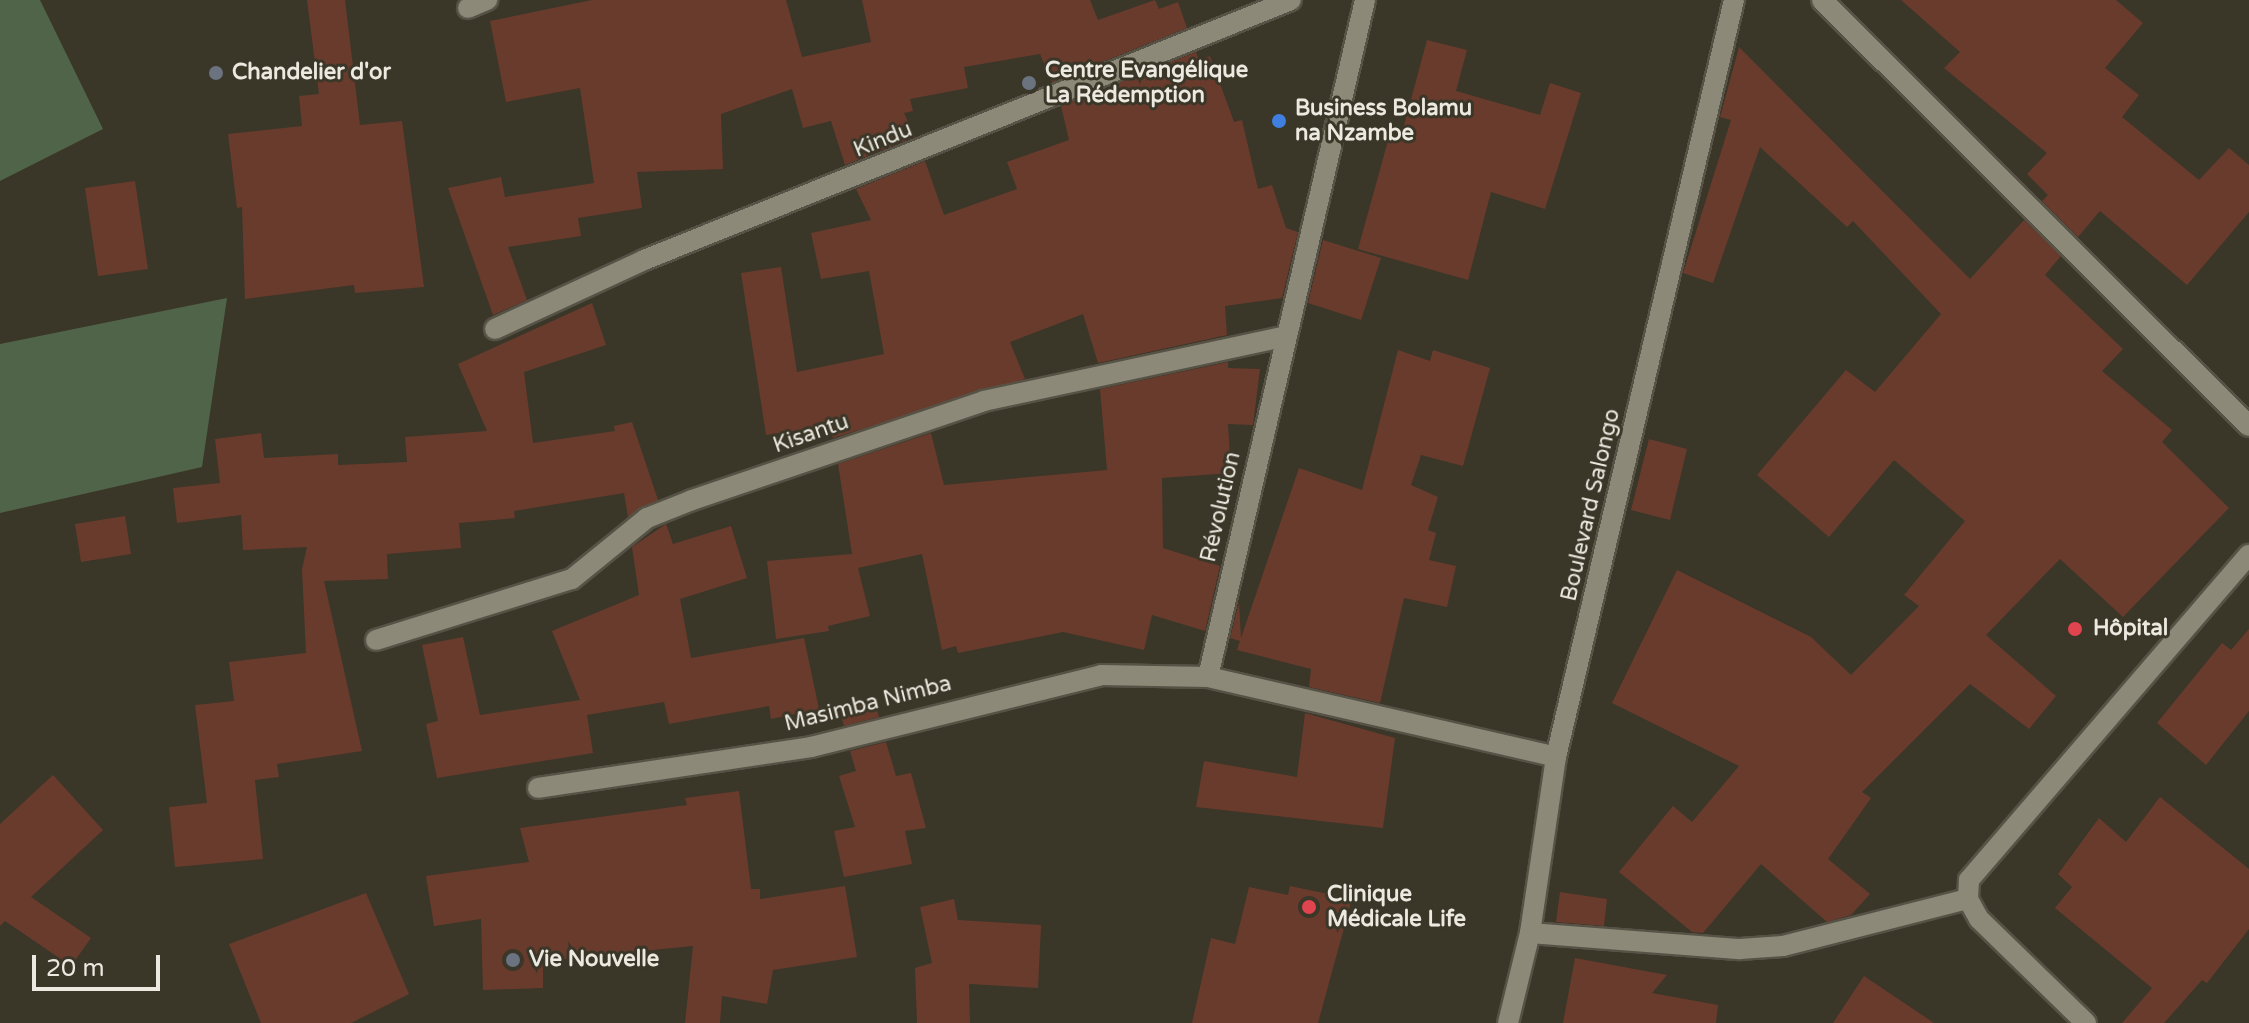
<!DOCTYPE html>
<html>
<head>
<meta charset="utf-8">
<style>
  body { margin:0 }
  #map { position:relative; width:2249px; height:1023px; overflow:hidden; background:#3a3628; font-family:"Varela Round",sans-serif }
  div>[style] { position:absolute }
  .green>* { inset:0; background:#506449 }
  .building>* { inset:0; background:#693b2d }
  .roads { filter:drop-shadow(2px 0 #565246) drop-shadow(-2px 0 #565246) drop-shadow(0 2px #565246) drop-shadow(0 -2px #565246) }
  .minor>* { height:20px; margin:-10px; padding:0 10px; transform-origin:10px; border-radius:10px; background:#8d8978 }
  .dots>* { width:22px; height:22px; translate:-50% -50%; box-sizing:border-box; border:4px solid #3a3628; border-radius:50% }
  span { translate:-50% -50%; white-space:nowrap; text-align:center; line-height:1.15; -webkit-text-stroke:6px #3a3628; paint-order:stroke }
  .poi-label { font-size:22px; color:#ebe9e0; font-weight:700 }
  .left { translate:0 -50%; text-align:left }
  .street-label { font-size:22px; color:#ebe9e0 }
  .scale { position:absolute; left:32px; top:955px; width:128px; height:36px; box-sizing:border-box; border:4px solid #ebe9e0; border-top:0; padding-left:10px; font-size:24px; line-height:28px; white-space:nowrap; color:#ebe9e0; -webkit-text-stroke:6px #3a3628; paint-order:stroke }
</style>
</head>
<body>
<div id="map">
  <div class="green">
    <i style="clip-path:polygon(0 0,40px 0,103px 129px,0 181px)"></i>
    <i style="clip-path:polygon(227px 298px,202px 467px,0 513px,0 344px)"></i>
  </div>
  <div class="building">
    <i style="clip-path:polygon(307px 0,345px 0,360px 125px,402px 121px,424px 287px,355px 293px,354px 285px,245px 299px,242px 207px,237px 208px,228px 134px,302px 126px,299px 96px,319px 94px)"></i>
    <i style="clip-path:polygon(592px 0,786px 0,802px 57px,871px 42px,862px 0,1090px 0,1098px 20px,1155px 0,1159px 9px,1178px 2px,1187px 28px,1052px 82px,1040px 54px,964px 67px,968px 88px,910px 99px,913px 111px,904px 113px,915px 137px,845px 165px,831px 121px,803px 128px,792px 89px,721px 114px,723px 169px,637px 172px,642px 208px,578px 218px,581px 236px,508px 247px,527px 300px,493px 315px,448px 188px,501px 177px,505px 197px,594px 183px,580px 88px,506px 102px,490px 21px)"></i>
    <i style="clip-path:polygon(1901px 0,2116px 0,2143px 23px,2105px 68px,2139px 95px,2122px 117px,2199px 180px,2229px 148px,2249px 165px,2249px 212px,2187px 285px,2100px 211px,2078px 237px,2042px 201px,2048px 195px,2027px 174px,2047px 153px,1944px 68px,1960px 52px)"></i>
    <i style="clip-path:polygon(1427px 40px,1467px 50px,1456px 91px,1540px 115px,1550px 83px,1581px 93px,1545px 209px,1491px 192px,1468px 280px,1358px 249px,1389px 137px,1400px 140px)"></i>
    <i style="clip-path:polygon(1739px 47px,1970px 279px,2024px 220px,2061px 256px,2045px 275px,2123px 349px,2102px 371px,2172px 430px,2162px 442px,2229px 508px,2123px 617px,2060px 559px,1986px 635px,2056px 696px,2029px 729px,1970px 684px,1862px 792px,1871px 798px,1828px 859px,1870px 894px,1851px 915px,1827px 922px,1761px 864px,1703px 933px,1692px 932px,1619px 872px,1673px 806px,1692px 822px,1739px 766px,1612px 703px,1677px 570px,1811px 637px,1851px 675px,1919px 606px,1904px 595px,1965px 521px,1894px 460px,1829px 537px,1757px 475px,1846px 370px,1875px 392px,1941px 314px,1853px 221px,1847px 227px,1760px 147px,1713px 283px,1683px 273px,1731px 120px,1720px 117px)"></i>
    <i style="clip-path:polygon(1196px 52px,1199px 60px,1210px 56px,1234px 122px,1242px 120px,1258px 189px,1272px 185px,1286px 228px,1298px 232px,1282px 298px,1225px 306px,1227px 335px,1098px 363px,1083px 314px,1010px 342px,1025px 379px,833px 438px,827px 426px,766px 435px,741px 273px,781px 267px,797px 372px,884px 354px,869px 271px,821px 279px,811px 233px,871px 220px,856px 189px,925px 161px,944px 215px,1017px 189px,1007px 162px,1069px 140px,1061px 106px)"></i>
    <i style="clip-path:polygon(135px 181px,148px 269px,98px 276px,85px 188px)"></i>
    <i style="clip-path:polygon(1323px 240px,1381px 258px,1361px 320px,1308px 303px)"></i>
    <i style="clip-path:polygon(592px 303px,606px 345px,524px 372px,533px 443px,615px 431px,614px 426px,632px 422px,658px 500px,628px 517px,624px 493px,514px 511px,515px 518px,459px 523px,461px 548px,387px 554px,388px 579px,324px 581px,362px 751px,277px 764px,279px 777px,255px 780px,263px 859px,175px 867px,169px 807px,207px 803px,195px 705px,234px 701px,229px 662px,306px 653px,302px 569px,307px 547px,243px 550px,241px 515px,177px 523px,173px 488px,220px 483px,215px 439px,261px 433px,264px 458px,338px 454px,338px 465px,407px 462px,405px 437px,487px 431px,458px 364px)"></i>
    <i style="clip-path:polygon(1398px 350px,1430px 361px,1433px 350px,1490px 368px,1463px 466px,1421px 455px,1411px 485px,1438px 497px,1428px 530px,1436px 533px,1429px 560px,1456px 566px,1447px 607px,1404px 598px,1380px 703px,1309px 687px,1311px 669px,1237px 650px,1240px 641px,1230px 638px,1239px 602px,1241px 638px,1299px 468px,1362px 490px)"></i>
    <i style="clip-path:polygon(1228px 362px,1228px 368px,1260px 369px,1253px 425px,1228px 424px,1231px 473px,1162px 478px,1163px 548px,1220px 566px,1205px 631px,1152px 615px,1144px 650px,1063px 632px,958px 653px,956px 646px,942px 650px,922px 554px,858px 568px,870px 616px,828px 626px,829px 631px,776px 639px,767px 561px,852px 554px,838px 464px,931px 433px,944px 485px,1107px 470px,1100px 389px)"></i>
    <i style="clip-path:polygon(1649px 439px,1687px 449px,1670px 520px,1631px 510px)"></i>
    <i style="clip-path:polygon(125px 516px,131px 554px,81px 562px,75px 524px)"></i>
    <i style="clip-path:polygon(666px 524px,673px 544px,731px 526px,747px 578px,680px 599px,691px 658px,804px 638px,819px 709px,771px 719px,769px 706px,669px 724px,664px 702px,587px 715px,593px 753px,437px 778px,426px 724px,438px 721px,422px 645px,463px 637px,480px 715px,580px 700px,552px 631px,639px 595px,632px 547px)"></i>
    <i style="clip-path:polygon(2249px 629px,2249px 711px,2206px 765px,2157px 723px,2222px 643px,2231px 650px)"></i>
    <i style="clip-path:polygon(873px 696px,879px 717px,844px 726px,838px 705px)"></i>
    <i style="clip-path:polygon(1305px 713px,1395px 738px,1383px 828px,1196px 807px,1204px 761px,1297px 777px)"></i>
    <i style="clip-path:polygon(886px 742px,896px 776px,911px 773px,926px 828px,905px 831px,912px 864px,844px 877px,834px 831px,855px 827px,839px 776px,856px 771px,850px 751px)"></i>
    <i style="clip-path:polygon(53px 775px,103px 830px,31px 897px,91px 938px,71px 966px,5px 921px,0 926px,0 824px)"></i>
    <i style="clip-path:polygon(739px 791px,751px 889px,760px 889px,760px 899px,845px 886px,857px 957px,773px 970px,767px 1004px,722px 996px,720px 1023px,685px 1023px,693px 946px,543px 961px,543px 988px,483px 990px,481px 919px,434px 926px,426px 876px,529px 862px,520px 828px,687px 805px,685px 798px)"></i>
    <i style="clip-path:polygon(2160px 797px,2249px 869px,2249px 929px,2207px 983px,2202px 980px,2164px 1023px,2122px 1023px,2152px 988px,2055px 908px,2072px 887px,2058px 874px,2099px 818px,2126px 842px)"></i>
    <i style="clip-path:polygon(1290px 886px,1352px 899px,1318px 1023px,1192px 1023px,1211px 938px,1235px 944px,1249px 887px,1288px 895px)"></i>
    <i style="clip-path:polygon(1560px 892px,1607px 899px,1604px 926px,1556px 922px)"></i>
    <i style="clip-path:polygon(366px 893px,409px 994px,351px 1023px,261px 1023px,229px 944px)"></i>
    <i style="clip-path:polygon(954px 899px,958px 920px,1041px 925px,1038px 988px,969px 984px,970px 1023px,917px 1023px,915px 968px,932px 963px,920px 907px)"></i>
    <i style="clip-path:polygon(1575px 958px,1667px 975px,1652px 993px,1718px 1005px,1716px 1023px,1563px 1023px)"></i>
    <i style="clip-path:polygon(1864px 976px,1934px 1023px,1833px 1023px)"></i>
  </div>
  <div class="roads">
    <div class="minor">
      <i style="left:1365px;top:0;width:695px;rotate:103.06deg"></i>
      <i style="left:1208px;top:677px;width:357px;rotate:12.9deg"></i>
      <i style="left:1822px;top:0;width:603px;rotate:44.93deg"></i>
      <i style="left:468px;top:8px;width:21px;rotate:-23deg"></i>
      <i style="left:495px;top:329px;width:164px;rotate:-24.8deg"></i>
      <i style="left:644px;top:260px;width:697px;rotate:-21.89deg"></i>
      <i style="left:376px;top:640px;width:205px;rotate:-17.3deg"></i>
      <i style="left:572px;top:579px;width:97px;rotate:-39.1deg"></i>
      <i style="left:647px;top:518px;width:48px;rotate:-21.8deg"></i>
      <i style="left:692px;top:500px;width:308px;rotate:-18.7deg"></i>
      <i style="left:984px;top:401px;width:309px;rotate:-12.1deg"></i>
      <i style="left:538px;top:788px;width:276px;rotate:-8.5deg"></i>
      <i style="left:811px;top:747px;width:299px;rotate:-13.9deg"></i>
      <i style="left:1101px;top:675px;width:107px;rotate:1.1deg"></i>
      <i style="left:1530px;top:933px;width:211px;rotate:4.4deg"></i>
      <i style="left:1740px;top:949px;width:43px;rotate:-4deg"></i>
      <i style="left:1783px;top:946px;width:191px;rotate:-14.3deg"></i>
      <i style="left:1508px;top:1023px;width:93px;rotate:-76.3deg"></i>
      <i style="left:1530px;top:933px;width:178px;rotate:-81.6deg"></i>
      <i style="left:1556px;top:757px;width:778px;rotate:-76.77deg"></i>
      <i style="left:2086px;top:1023px;width:149px;rotate:-135.8deg"></i>
      <i style="left:1979px;top:919px;width:23px;rotate:-119deg"></i>
      <i style="left:1968px;top:899px;width:19px;rotate:-87deg"></i>
      <i style="left:1969px;top:880px;width:429px;rotate:-49.3deg"></i>
    </div>
  </div>
  <div class="dots">
    <i style="left:216px;top:73px;background:#6b7280"></i>
    <i style="left:1029px;top:83px;background:#6b7280"></i>
    <i style="left:1279px;top:121px;background:#3f7fe0"></i>
    <i style="left:2075px;top:629px;background:#e0444e"></i>
    <i style="left:1309px;top:907px;background:#e0444e"></i>
    <i style="left:513px;top:960px;background:#6b7280"></i>
  </div>
  <div class="poi-label">
    <span class="left" style="left:1045px;top:83px">Centre Evangélique<br>La Rédemption</span>
    <span class="left" style="left:232px;top:73px">Chandelier d'or</span>
    <span class="left" style="left:1295px;top:121px">Business Bolamu<br>na Nzambe</span>
    <span class="left" style="left:2093px;top:629px">Hôpital</span>
    <span class="left" style="left:1327px;top:907px">Clinique<br>Médicale Life</span>
    <span class="left" style="left:529px;top:960px">Vie Nouvelle</span>
  </div>
  <div class="street-label">
    <span style="left:883px;top:140px;rotate:-22deg">Kindu</span>
    <span style="left:811px;top:434px;rotate:-19deg">Kisantu</span>
    <span style="left:1591px;top:505px;rotate:-77deg">Boulevard Salongo</span>
    <span style="left:1221px;top:507px;rotate:-77deg">Révolution</span>
    <span style="left:868px;top:704px;rotate:-14deg">Masimba Nimba</span>
  </div>
  <div class="scale">20 m</div>
</div>
</body>
</html>
